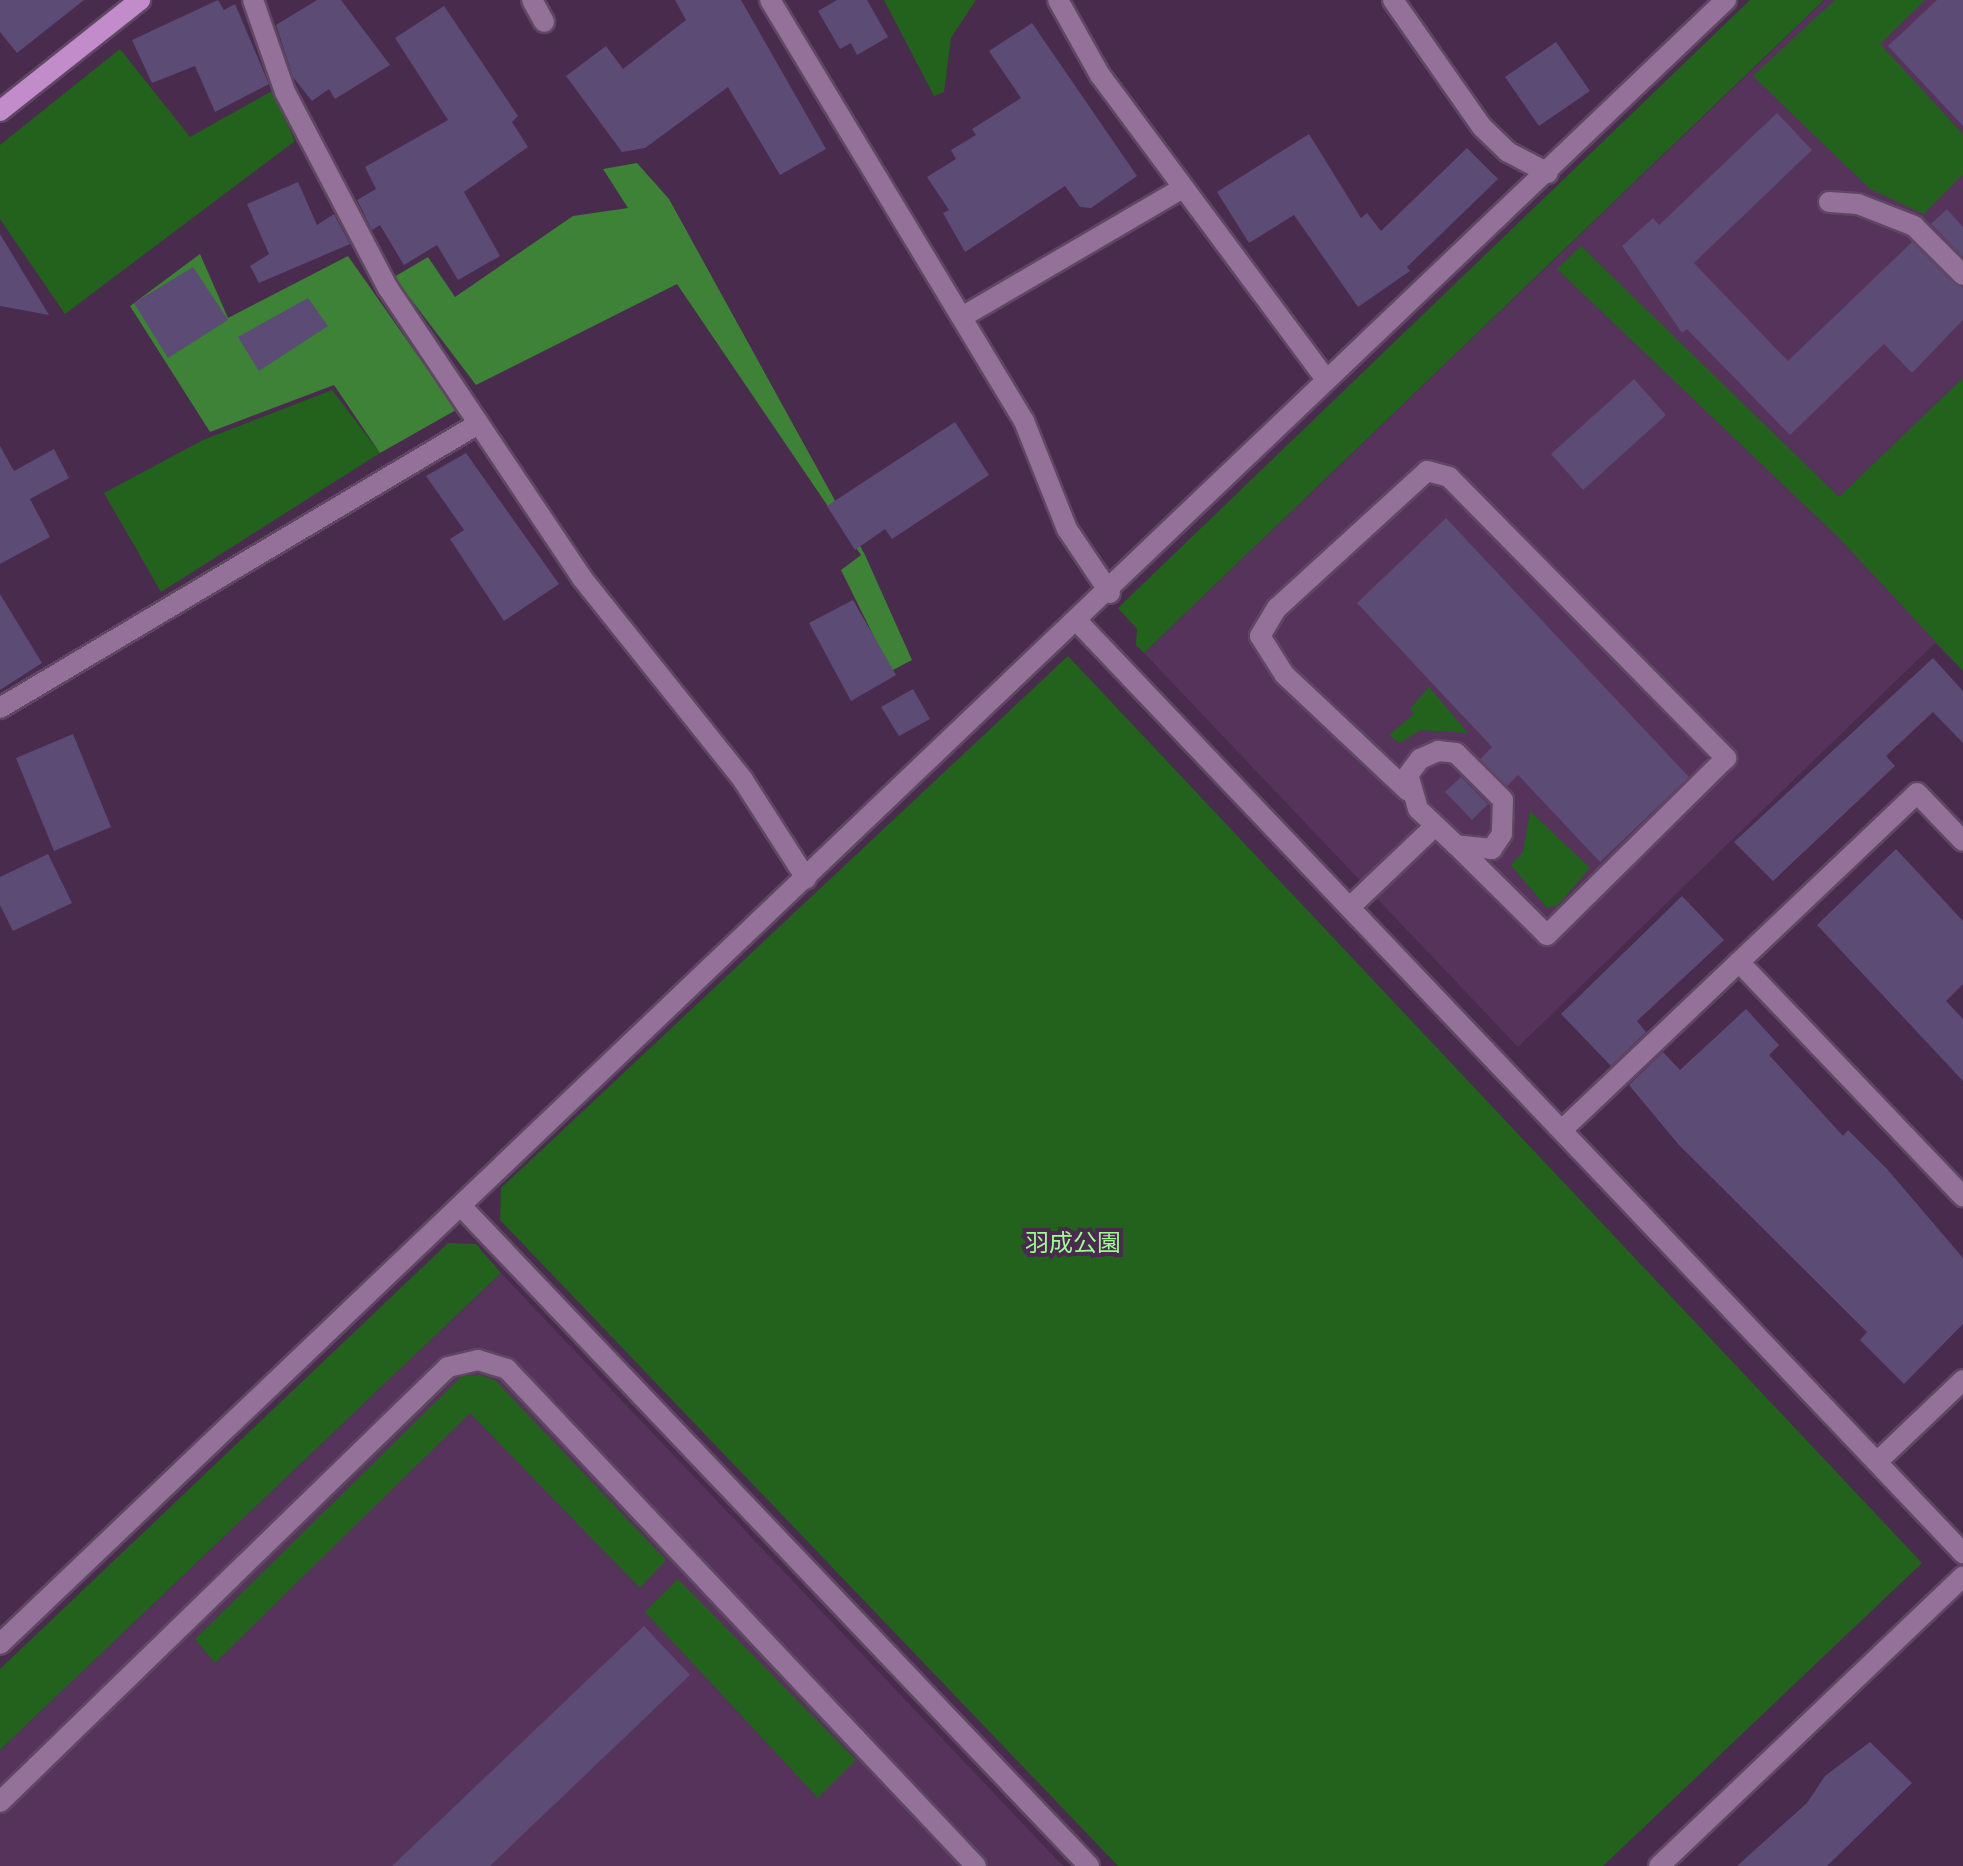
<!DOCTYPE html>
<html>
<head>
<meta charset="utf-8">
<style>
  body { margin:0 }
  #map { position:relative; width:1963px; height:1866px; overflow:hidden; background:#492b4d; font-family:"IBM Plex Sans","Noto Sans JP",sans-serif }
  div>[style] { position:absolute }
  .built>* { inset:0; background:#55335b }
  .green>* { inset:0; background:#22621c }
  .forest>* { inset:0; background:#3d8236 }
  .building>* { inset:0; background:#5c4b75 }
  .roads { filter:drop-shadow(2px 0 #5f4763) drop-shadow(-2px 0 #5f4763) drop-shadow(0 2px #5f4763) drop-shadow(0 -2px #5f4763) }
  .minor>* { height:20px; margin:-10px; padding:0 10px; transform-origin:10px; border-radius:10px; background:#937198 }
  .major>* { height:20px; margin:-10px; padding:0 10px; transform-origin:10px; border-radius:10px; background:#c18cc9 }
  span { translate:-50% -50%; white-space:nowrap; text-align:center; line-height:1.15; -webkit-text-stroke:8px #492b4d; paint-order:stroke }
  .park-label { font-size:24px; color:#9ffa95 }
</style>
</head>
<body>
<div id="map">
  <div class="built">
    <i style="clip-path:polygon(1825px 0,1963px 0,1963px 671px,1935px 643px,1518px 1047px,1144px 653px)"></i>
    <i style="clip-path:polygon(501px 1273px,1063px 1866px,0 1866px,0 1750px)"></i>
  </div>
  <div class="green">
    <i style="clip-path:polygon(884px 0,976px 0,951px 38px,944px 92px,934px 96px)"></i>
    <i style="clip-path:polygon(1750px 0,1824px 0,1144px 653px,1136px 645px,1137px 629px,1118px 608px)"></i>
    <i style="clip-path:polygon(1835px 0,1925px 0,1880px 44px,1963px 134px,1963px 174px,1924px 214px,1870px 189px,1753px 76px)"></i>
    <i style="clip-path:polygon(120px 49px,190px 137px,272px 91px,295px 141px,65px 314px,0 219px,0 145px)"></i>
    <i style="clip-path:polygon(1581px 246px,1839px 497px,1963px 378px,1963px 671px,1839px 538px,1557px 269px)"></i>
    <i style="clip-path:polygon(332px 390px,380px 453px,161px 592px,104px 493px,203px 440px)"></i>
    <i style="clip-path:polygon(1068px 656px,1922px 1563px,1603px 1866px,1118px 1866px,500px 1220px,501px 1188px)"></i>
    <i style="clip-path:polygon(1429px 687px,1468px 733px,1421px 730px,1400px 743px,1389px 735px,1414px 714px,1410px 709px)"></i>
    <i style="clip-path:polygon(1530px 811px,1590px 868px,1558px 905px,1547px 908px,1511px 865px,1523px 852px)"></i>
    <i style="clip-path:polygon(448px 1243px,476px 1244px,501px 1273px,0 1750px,0 1669px)"></i>
    <i style="clip-path:polygon(480px 1375px,495px 1380px,666px 1560px,640px 1588px,470px 1413px,215px 1663px,195px 1639px,462px 1376px)"></i>
    <i style="clip-path:polygon(678px 1579px,856px 1760px,818px 1798px,645px 1612px)"></i>
  </div>
  <div class="forest">
    <i style="clip-path:polygon(637px 163px,669px 199px,865px 555px,912px 660px,891px 671px,841px 570px,861px 555px,677px 284px,476px 385px,394px 277px,428px 257px,455px 297px,573px 216px,628px 208px,603px 169px)"></i>
    <i style="clip-path:polygon(200px 254px,228px 318px,348px 256px,456px 410px,380px 453px,334px 385px,210px 432px,130px 306px)"></i>
  </div>
  <div class="building">
    <i style="clip-path:polygon(0 0,84px 0,17px 53px,0 32px)"></i>
    <i style="clip-path:polygon(218px 0,224px 10px,235px 4px,269px 84px,215px 112px,195px 66px,152px 83px,132px 40px)"></i>
    <i style="clip-path:polygon(317px 0,341px 0,390px 65px,335px 99px,329px 89px,312px 101px,293px 77px,276px 25px)"></i>
    <i style="clip-path:polygon(675px 0,741px 0,826px 149px,780px 175px,728px 87px,645px 148px,622px 152px,566px 76px,606px 46px,623px 69px,686px 20px)"></i>
    <i style="clip-path:polygon(837px 0,867px 0,888px 37px,857px 55px,851px 43px,840px 49px,818px 11px)"></i>
    <i style="clip-path:polygon(1937px 0,1963px 0,1963px 126px,1888px 46px)"></i>
    <i style="clip-path:polygon(444px 6px,518px 116px,512px 122px,528px 147px,464px 192px,500px 256px,458px 280px,437px 245px,404px 265px,380px 225px,372px 230px,357px 200px,376px 189px,365px 167px,448px 120px,395px 38px)"></i>
    <i style="clip-path:polygon(1032px 23px,1137px 176px,1091px 208px,1080px 207px,1065px 186px,965px 252px,943px 213px,949px 210px,927px 177px,956px 159px,951px 150px,976px 135px,972px 129px,1021px 98px,989px 51px)"></i>
    <i style="clip-path:polygon(1556px 42px,1590px 91px,1539px 126px,1505px 77px)"></i>
    <i style="clip-path:polygon(1777px 113px,1812px 150px,1694px 263px,1788px 361px,1912px 242px,1963px 288px,1963px 320px,1912px 373px,1884px 344px,1790px 435px,1687px 329px,1682px 333px,1622px 246px,1653px 218px,1659px 225px)"></i>
    <i style="clip-path:polygon(1309px 134px,1361px 218px,1367px 213px,1381px 231px,1467px 148px,1498px 179px,1407px 267px,1410px 271px,1358px 307px,1294px 215px,1249px 243px,1217px 192px)"></i>
    <i style="clip-path:polygon(298px 182px,317px 225px,334px 214px,350px 244px,259px 283px,250px 266px,269px 254px,247px 204px)"></i>
    <i style="clip-path:polygon(1947px 209px,1963px 227px,1963px 257px,1931px 224px)"></i>
    <i style="clip-path:polygon(0 234px,49px 315px,0 306px)"></i>
    <i style="clip-path:polygon(193px 267px,228px 320px,168px 358px,134px 303px)"></i>
    <i style="clip-path:polygon(308px 298px,328px 326px,259px 371px,238px 337px)"></i>
    <i style="clip-path:polygon(1634px 379px,1666px 415px,1583px 490px,1551px 454px)"></i>
    <i style="clip-path:polygon(955px 422px,989px 475px,892px 539px,885px 529px,855px 550px,827px 506px)"></i>
    <i style="clip-path:polygon(0 446px,14px 471px,54px 449px,69px 478px,30px 499px,50px 537px,0 564px)"></i>
    <i style="clip-path:polygon(466px 453px,559px 584px,504px 621px,450px 539px,464px 530px,426px 476px)"></i>
    <i style="clip-path:polygon(1446px 518px,1689px 777px,1600px 862px,1518px 775px,1507px 786px,1480px 759px,1492px 747px,1357px 603px)"></i>
    <i style="clip-path:polygon(0 594px,42px 663px,0 690px)"></i>
    <i style="clip-path:polygon(853px 600px,896px 675px,851px 701px,809px 623px)"></i>
    <i style="clip-path:polygon(1933px 658px,1963px 691px,1963px 743px,1933px 712px,1886px 756px,1895px 766px,1773px 881px,1734px 842px)"></i>
    <i style="clip-path:polygon(913px 689px,930px 719px,899px 736px,881px 707px)"></i>
    <i style="clip-path:polygon(73px 734px,111px 827px,54px 851px,16px 758px)"></i>
    <i style="clip-path:polygon(1461px 777px,1488px 804px,1472px 820px,1445px 792px)"></i>
    <i style="clip-path:polygon(1896px 849px,1963px 921px,1963px 984px,1946px 1001px,1963px 1019px,1963px 1081px,1817px 925px)"></i>
    <i style="clip-path:polygon(48px 854px,72px 903px,13px 931px,0 905px,0 877px)"></i>
    <i style="clip-path:polygon(1682px 896px,1724px 940px,1637px 1021px,1646px 1032px,1611px 1066px,1561px 1014px)"></i>
    <i style="clip-path:polygon(1746px 1009px,1779px 1045px,1769px 1055px,1843px 1136px,1848px 1130px,1887px 1169px,1963px 1258px,1963px 1324px,1904px 1384px,1860px 1340px,1867px 1332px,1679px 1145px,1629px 1085px,1663px 1052px,1680px 1070px)"></i>
    <i style="clip-path:polygon(644px 1626px,690px 1675px,490px 1866px,392px 1866px)"></i>
    <i style="clip-path:polygon(1870px 1742px,1912px 1783px,1827px 1866px,1737px 1866px,1807px 1803px,1825px 1776px)"></i>
  </div>
  <div class="roads">
    <div class="minor">
      <i style="left:253px;top:0;width:97px;rotate:70.8deg"></i>
      <i style="left:285px;top:92px;width:221px;rotate:62.3deg"></i>
      <i style="left:388px;top:288px;width:349px;rotate:56.2deg"></i>
      <i style="left:582px;top:578px;width:258px;rotate:51.4deg"></i>
      <i style="left:743px;top:780px;width:117px;rotate:57.3deg"></i>
      <i style="left:532px;top:0;width:25px;rotate:61deg"></i>
      <i style="left:770px;top:0;width:492px;rotate:58.9deg"></i>
      <i style="left:1024px;top:421px;width:116px;rotate:68.3deg"></i>
      <i style="left:1067px;top:529px;width:77px;rotate:56.1deg"></i>
      <i style="left:1058px;top:0;width:86px;rotate:60.8deg"></i>
      <i style="left:1100px;top:75px;width:379px;rotate:53.4deg"></i>
      <i style="left:1393px;top:0;width:155px;rotate:55deg"></i>
      <i style="left:1482px;top:127px;width:36px;rotate:44deg"></i>
      <i style="left:1508px;top:152px;width:45px;rotate:27.7deg"></i>
      <i style="left:1829px;top:202px;width:29px;rotate:4deg"></i>
      <i style="left:1858px;top:204px;width:60px;rotate:21.4deg"></i>
      <i style="left:1914px;top:226px;width:69px;rotate:45deg"></i>
      <i style="left:962px;top:317px;width:254px;rotate:-30.3deg"></i>
      <i style="left:1078px;top:622px;width:1285px;rotate:46.45deg"></i>
      <i style="left:0;top:708px;width:556px;rotate:-30.72deg"></i>
      <i style="left:1438px;top:751px;width:18px;rotate:6deg"></i>
      <i style="left:1456px;top:753px;width:66px;rotate:45deg"></i>
      <i style="left:1503px;top:800px;width:34px;rotate:92deg"></i>
      <i style="left:1502px;top:834px;width:18px;rotate:124deg"></i>
      <i style="left:1492px;top:849px;width:36px;rotate:-174deg"></i>
      <i style="left:1456px;top:845px;width:52px;rotate:-136.5deg"></i>
      <i style="left:1418px;top:809px;width:35px;rotate:-106deg"></i>
      <i style="left:1408px;top:775px;width:20px;rotate:-53deg"></i>
      <i style="left:1420px;top:759px;width:20px;rotate:-24deg"></i>
      <i style="left:1408px;top:791px;width:170px;rotate:-136.7deg"></i>
      <i style="left:1284px;top:674px;width:45px;rotate:-122.3deg"></i>
      <i style="left:1260px;top:636px;width:33px;rotate:-59deg"></i>
      <i style="left:1277px;top:608px;width:203px;rotate:-42.4deg"></i>
      <i style="left:1427px;top:471px;width:23px;rotate:15deg"></i>
      <i style="left:1449px;top:477px;width:395px;rotate:45.4deg"></i>
      <i style="left:1726px;top:758px;width:252px;rotate:135.3deg"></i>
      <i style="left:1547px;top:935px;width:128px;rotate:-135.3deg"></i>
      <i style="left:1350px;top:907px;width:117px;rotate:-43.6deg"></i>
      <i style="left:1739px;top:962px;width:324px;rotate:46.3deg"></i>
      <i style="left:1562px;top:1130px;width:489px;rotate:-43.5deg"></i>
      <i style="left:1917px;top:793px;width:66px;rotate:46.2deg"></i>
      <i style="left:461px;top:1206px;width:911px;rotate:46.42deg"></i>
      <i style="left:1877px;top:1462px;width:119px;rotate:-43.6deg"></i>
      <i style="left:0;top:1644px;width:2384px;rotate:-43.61deg"></i>
      <i style="left:0;top:1802px;width:624px;rotate:-44.16deg"></i>
      <i style="left:448px;top:1367px;width:31px;rotate:-13deg"></i>
      <i style="left:478px;top:1360px;width:30px;rotate:17deg"></i>
      <i style="left:507px;top:1369px;width:683px;rotate:46.66deg"></i>
      <i style="left:1659px;top:1866px;width:420px;rotate:-43.6deg"></i>
    </div>
    <div class="major">
      <i style="left:0;top:111px;width:179px;rotate:-38.4deg"></i>
    </div>
  </div>
  <div class="park-label">
    <span style="left:1073px;top:1243px">羽成公園</span>
  </div>
</div>
</body>
</html>
